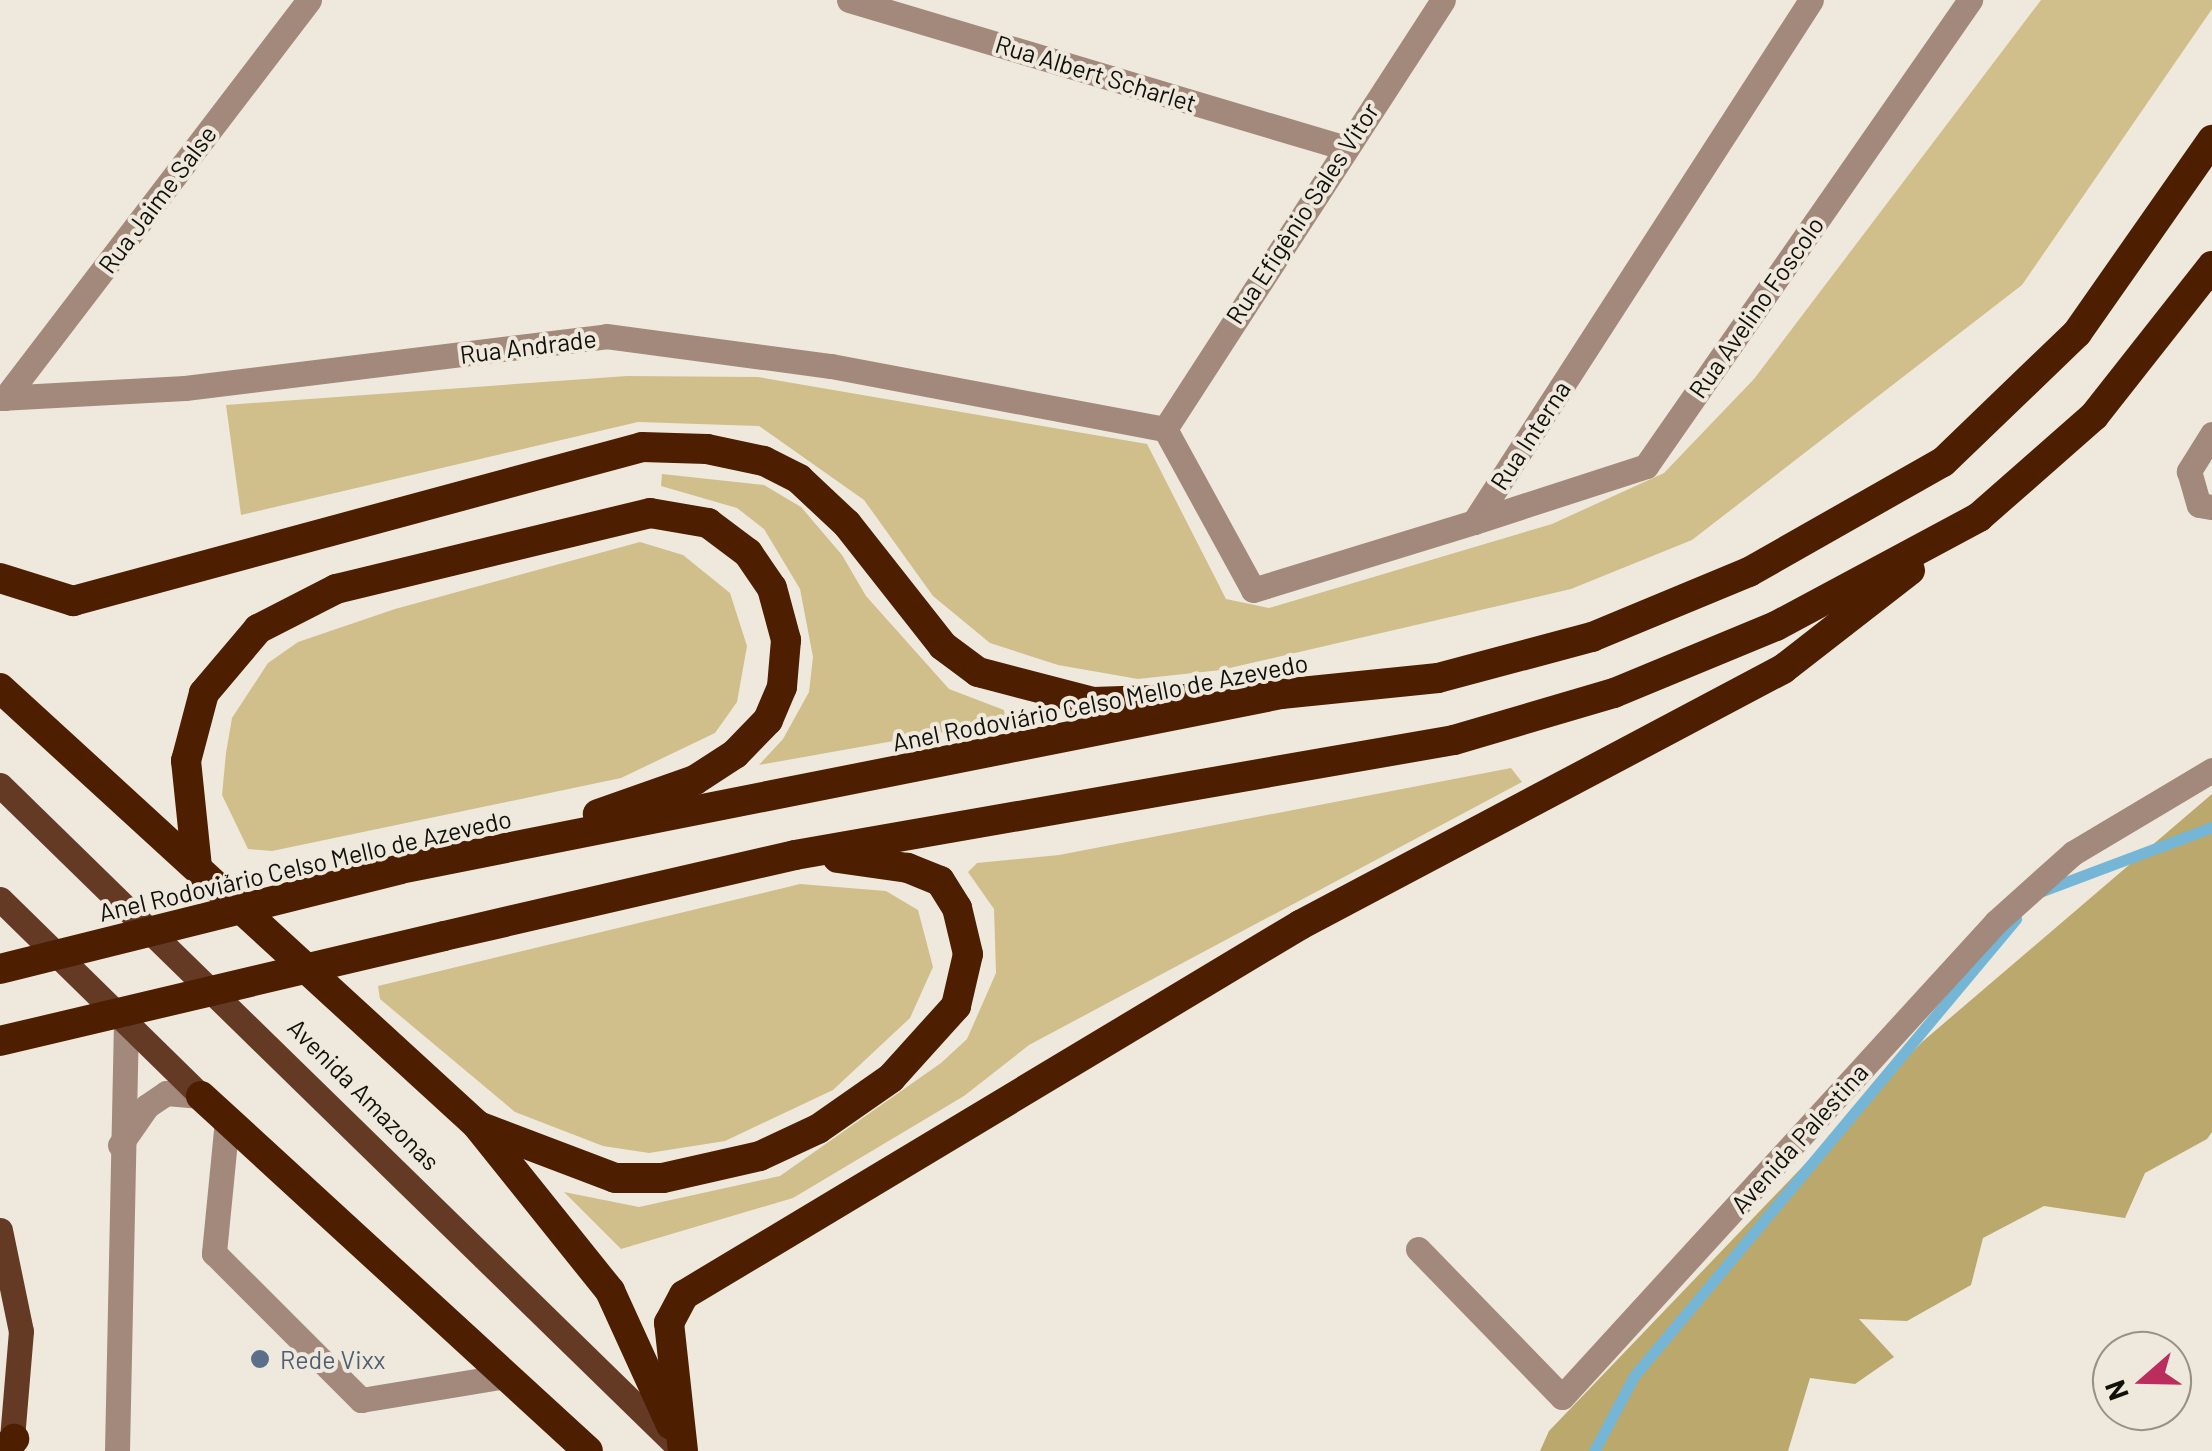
<!DOCTYPE html>
<html>
<head>
<meta charset="utf-8">
<style>
  body { margin:0 }
  #map { position:relative; width:2212px; height:1451px; overflow:hidden; background:#eee9dc; font-family:Barlow,sans-serif }
  div>[style] { position:absolute }
  .green>* { inset:0; background:#d0bf8b }
  .forest>* { inset:0; background:#baa86c }
  .stream>* { height:11px; margin:-5.5px; padding:0 5.5px; transform-origin:5.5px; border-radius:5.5px; background:#75b6d7 }
  .minor>* { height:25px; margin:-12.5px; padding:0 12.5px; transform-origin:12.5px; border-radius:12.5px; background:#a2897c }
  .major>* { height:25px; margin:-12.5px; padding:0 12.5px; transform-origin:12.5px; border-radius:12.5px; background:#643a24 }
  .highway>* { height:30px; margin:-15px; padding:0 15px; transform-origin:15px; border-radius:15px; background:#4d1e00 }
  .highway-bridge>* { height:30px; margin:-15px; padding:0 15px; transform-origin:15px; border-radius:15px; background:#4d1e00 }
  .dots>* { width:28px; height:28px; translate:-50% -50%; box-sizing:border-box; border:5px solid #eee9dc; border-radius:50% }
  span { translate:-50% -50%; white-space:nowrap; text-align:center; line-height:1.15; -webkit-text-stroke:8px #eee9dc; paint-order:stroke }
  .street-label { font-size:25px; color:#11100b }
  .service-label { font-size:25px; color:#4e5e75 }
  .left { translate:0 -50%; text-align:left }
  .north { position:absolute; left:2092px; top:1331px; width:100px; height:100px; box-sizing:border-box; background:#eee9dc; border:2px solid #969288; border-radius:50%; rotate:250deg; font-size:28px; font-weight:700; line-height:40px; text-align:center; color:#11100b }
  .north::after { content:''; display:block; margin:auto; width:35px; height:45px; background:#bb2d5d; clip-path:polygon(50% 0,100% 100%,50% 72%,0 100%) }
</style>
</head>
<body>
<div id="map">
  <div class="green">
    <i style="clip-path:polygon(2041px 0,2212px 0,2212px 9px,2022px 285px,1692px 540px,1571px 589px,1221px 670px,1138px 679px,1058px 665px,990px 643px,933px 596px,864px 500px,759px 426px,638px 422px,241px 515px,226px 405px,627px 376px,758px 377px,1147px 444px,1226px 599px,1269px 608px,1552px 524px,1664px 473px,1754px 379px)"></i>
    <i style="clip-path:polygon(662px 474px,764px 485px,801px 507px,842px 555px,866px 596px,949px 689px,1004px 710px,1006px 721px,759px 765px,783px 739px,809px 692px,813px 657px,800px 589px,764px 529px,737px 508px,661px 486px)"></i>
    <i style="clip-path:polygon(640px 542px,683px 555px,730px 593px,747px 646px,737px 702px,715px 733px,621px 778px,272px 851px,248px 849px,222px 795px,226px 753px,232px 718px,268px 663px,298px 642px,395px 609px)"></i>
    <i style="clip-path:polygon(1511px 768px,1522px 782px,1029px 1045px,964px 1096px,793px 1198px,621px 1249px,564px 1192px,639px 1207px,780px 1176px,941px 1063px,967px 1039px,996px 973px,994px 909px,968px 872px,977px 863px,1059px 855px)"></i>
    <i style="clip-path:polygon(800px 884px,886px 891px,918px 910px,933px 967px,910px 1018px,833px 1090px,725px 1141px,649px 1153px,603px 1146px,515px 1112px,380px 999px,378px 986px)"></i>
  </div>
  <div class="forest">
    <i style="clip-path:polygon(2212px 794px,2212px 1132px,2207px 1139px,2145px 1173px,2125px 1218px,2044px 1206px,1983px 1238px,1971px 1285px,1907px 1321px,1859px 1319px,1894px 1357px,1855px 1384px,1810px 1378px,1788px 1451px,1540px 1451px,1549px 1431px,1922px 1042px)"></i>
  </div>
  <div class="stream">
    <i style="left:2042px;top:891px;width:182px;rotate:-20.6deg"></i>
    <i style="left:1594px;top:1451px;width:85px;rotate:-61.9deg"></i>
    <i style="left:1634px;top:1376px;width:596px;rotate:-50.11deg"></i>
  </div>
  <div class="minor">
    <i style="left:849px;top:0;width:514px;rotate:16.6deg"></i>
    <i style="left:0;top:398px;width:185px;rotate:-3.1deg"></i>
    <i style="left:185px;top:388px;width:424px;rotate:-7deg"></i>
    <i style="left:606px;top:336px;width:227px;rotate:7.6deg"></i>
    <i style="left:831px;top:366px;width:340px;rotate:10.7deg"></i>
    <i style="left:5px;top:398px;width:501px;rotate:-52.63deg"></i>
    <i style="left:1165px;top:429px;width:183px;rotate:61.3deg"></i>
    <i style="left:1253px;top:590px;width:231px;rotate:-17.1deg"></i>
    <i style="left:1474px;top:522px;width:621px;rotate:-57.15deg"></i>
    <i style="left:1165px;top:429px;width:511px;rotate:-57.06deg"></i>
    <i style="left:2212px;top:434px;width:44px;rotate:121.9deg"></i>
    <i style="left:2189px;top:471px;width:35px;rotate:74deg"></i>
    <i style="left:2199px;top:505px;width:13px;rotate:9deg"></i>
    <i style="left:1474px;top:522px;width:181px;rotate:-18deg"></i>
    <i style="left:1646px;top:466px;width:568px;rotate:-55.19deg"></i>
    <i style="left:227px;top:1120px;width:134px;rotate:95.6deg"></i>
    <i style="left:214px;top:1253px;width:208px;rotate:45deg"></i>
    <i style="left:361px;top:1400px;width:147px;rotate:-9.4deg"></i>
    <i style="left:120px;top:1145px;width:47px;rotate:-55.3deg"></i>
    <i style="left:147px;top:1106px;width:23px;rotate:-34deg"></i>
    <i style="left:166px;top:1093px;width:35px;rotate:5deg"></i>
    <i style="left:1418px;top:1249px;width:206px;rotate:45.8deg"></i>
    <i style="left:1562px;top:1397px;width:643px;rotate:-47.58deg"></i>
    <i style="left:1996px;top:922px;width:103px;rotate:-41.9deg"></i>
    <i style="left:2073px;top:853px;width:162px;rotate:-30.8deg"></i>
    <i style="left:117px;top:1451px;width:427px;rotate:-88.8deg"></i>
  </div>
  <div class="major">
    <i style="left:0;top:785px;width:943px;rotate:44.31deg"></i>
    <i style="left:0;top:899px;width:281px;rotate:44.4deg"></i>
    <i style="left:0;top:1230px;width:103px;rotate:78.3deg"></i>
    <i style="left:21px;top:1331px;width:120px;rotate:94.8deg"></i>
  </div>
  <div class="highway">
    <i style="left:0;top:578px;width:77px;rotate:17.5deg"></i>
    <i style="left:73px;top:601px;width:589px;rotate:-15.14deg"></i>
    <i style="left:642px;top:447px;width:65px;rotate:1.8deg"></i>
    <i style="left:707px;top:449px;width:58px;rotate:11.9deg"></i>
    <i style="left:764px;top:461px;width:39px;rotate:27deg"></i>
    <i style="left:799px;top:479px;width:66px;rotate:43.2deg"></i>
    <i style="left:847px;top:524px;width:155px;rotate:51.8deg"></i>
    <i style="left:943px;top:646px;width:44px;rotate:36.6deg"></i>
    <i style="left:978px;top:672px;width:119px;rotate:14.6deg"></i>
    <i style="left:1093px;top:702px;width:90px;rotate:-1.9deg"></i>
    <i style="left:0;top:688px;width:647px;rotate:42.49deg"></i>
    <i style="left:477px;top:1125px;width:213px;rotate:51.3deg"></i>
    <i style="left:610px;top:1291px;width:147px;rotate:65.5deg"></i>
    <i style="left:197px;top:867px;width:107px;rotate:-95.9deg"></i>
    <i style="left:186px;top:761px;width:70px;rotate:-75.2deg"></i>
    <i style="left:204px;top:693px;width:84px;rotate:-49.8deg"></i>
    <i style="left:258px;top:629px;width:88px;rotate:-27.1deg"></i>
    <i style="left:336px;top:589px;width:323px;rotate:-13.6deg"></i>
    <i style="left:650px;top:513px;width:59px;rotate:9.8deg"></i>
    <i style="left:708px;top:523px;width:50px;rotate:36.9deg"></i>
    <i style="left:748px;top:553px;width:42px;rotate:55.6deg"></i>
    <i style="left:772px;top:588px;width:54px;rotate:74.9deg"></i>
    <i style="left:786px;top:640px;width:47px;rotate:94.9deg"></i>
    <i style="left:782px;top:687px;width:36px;rotate:113deg"></i>
    <i style="left:768px;top:720px;width:47px;rotate:134.1deg"></i>
    <i style="left:735px;top:754px;width:48px;rotate:147deg"></i>
    <i style="left:695px;top:780px;width:103px;rotate:160.7deg"></i>
    <i style="left:400px;top:869px;width:898px;rotate:-11.23deg"></i>
    <i style="left:1281px;top:694px;width:158px;rotate:-5.8deg"></i>
    <i style="left:1438px;top:678px;width:159px;rotate:-14.9deg"></i>
    <i style="left:1592px;top:637px;width:170px;rotate:-22.5deg"></i>
    <i style="left:1749px;top:572px;width:223px;rotate:-29.6deg"></i>
    <i style="left:1943px;top:462px;width:186px;rotate:-43.9deg"></i>
    <i style="left:2077px;top:333px;width:236px;rotate:-55deg"></i>
    <i style="left:444px;top:936px;width:360px;rotate:-13deg"></i>
    <i style="left:795px;top:855px;width:669px;rotate:-9.9deg"></i>
    <i style="left:1454px;top:740px;width:167px;rotate:-16.4deg"></i>
    <i style="left:1614px;top:693px;width:175px;rotate:-22.5deg"></i>
    <i style="left:1776px;top:626px;width:230px;rotate:-28.2deg"></i>
    <i style="left:1979px;top:517px;width:153px;rotate:-41.3deg"></i>
    <i style="left:2094px;top:416px;width:191px;rotate:-51.8deg"></i>
    <i style="left:201px;top:1096px;width:525px;rotate:42.53deg"></i>
    <i style="left:481px;top:1127px;width:143px;rotate:20.8deg"></i>
    <i style="left:615px;top:1178px;width:48px"></i>
    <i style="left:663px;top:1178px;width:99px;rotate:-12.8deg"></i>
    <i style="left:760px;top:1156px;width:64px;rotate:-25deg"></i>
    <i style="left:818px;top:1129px;width:89px;rotate:-34.9deg"></i>
    <i style="left:891px;top:1078px;width:97px;rotate:-47.9deg"></i>
    <i style="left:956px;top:1006px;width:53px;rotate:-77deg"></i>
    <i style="left:968px;top:954px;width:47px;rotate:-103.4deg"></i>
    <i style="left:957px;top:908px;width:32px;rotate:-122deg"></i>
    <i style="left:940px;top:881px;width:35px;rotate:-158deg"></i>
    <i style="left:908px;top:868px;width:71px;rotate:-171.9deg"></i>
    <i style="left:4px;top:1451px;width:16px;rotate:-50deg"></i>
    <i style="left:683px;top:1451px;width:129px;rotate:-96.2deg"></i>
    <i style="left:669px;top:1323px;width:32px;rotate:-62deg"></i>
    <i style="left:684px;top:1295px;width:719px;rotate:-30.99deg"></i>
    <i style="left:1300px;top:925px;width:547px;rotate:-27.92deg"></i>
    <i style="left:1783px;top:669px;width:161px;rotate:-37.9deg"></i>
  </div>
  <div class="highway-bridge">
    <i style="left:0;top:969px;width:412px;rotate:-14deg"></i>
    <i style="left:0;top:1041px;width:456px;rotate:-13.3deg"></i>
  </div>
  <div class="dots">
    <i style="left:260px;top:1359px;background:#5c6f8a"></i>
  </div>
  <div class="street-label">
    <span style="left:1096px;top:73px;rotate:17deg">Rua Albert Scharlet</span>
    <span style="left:157px;top:199px;rotate:-53deg">Rua Jaime Salse</span>
    <span style="left:1302px;top:213px;rotate:-57deg">Rua Efigênio Sales Vitor</span>
    <span style="left:1756px;top:307px;rotate:-55deg">Rua Avelino Foscolo</span>
    <span style="left:528px;top:346px;rotate:-7deg">Rua Andrade</span>
    <span style="left:1530px;top:435px;rotate:-57deg">Rua Interna</span>
    <span style="left:1100px;top:702px;rotate:-11deg">Anel Rodoviário Celso Mello de Azevedo</span>
    <span style="left:305px;top:865px;rotate:-13deg">Anel Rodoviário Celso Mello de Azevedo</span>
    <span style="left:364px;top:1094px;rotate:45deg">Avenida Amazonas</span>
    <span style="left:1799px;top:1138px;rotate:-48deg">Avenida Palestina</span>
  </div>
  <div class="service-label">
    <span class="left" style="left:280px;top:1359px">Rede Vixx</span>
  </div>
  <div class="north">N</div>
</div>
</body>
</html>
